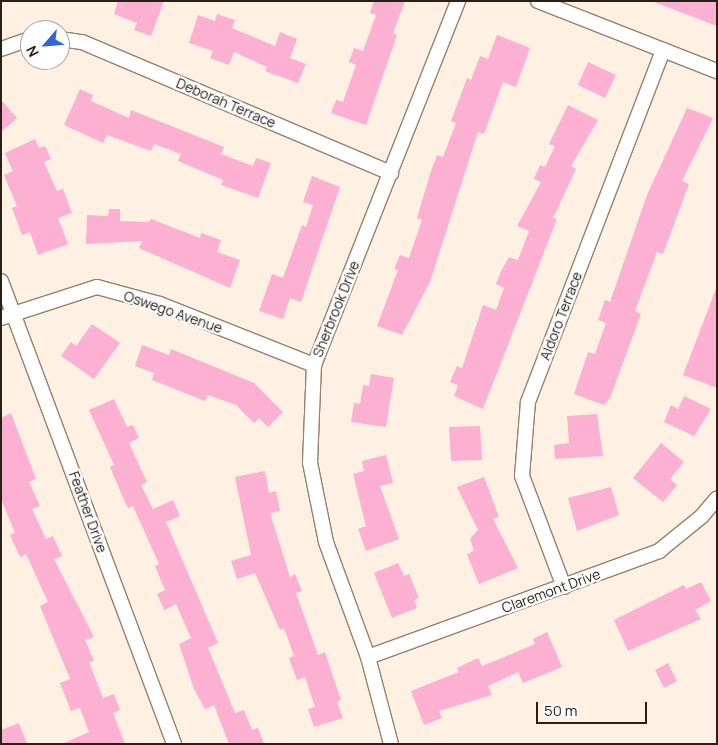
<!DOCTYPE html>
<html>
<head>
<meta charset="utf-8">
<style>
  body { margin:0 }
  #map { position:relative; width:718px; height:745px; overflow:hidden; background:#fef0e2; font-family:Manrope,sans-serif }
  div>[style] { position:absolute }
  .building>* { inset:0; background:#fcb1d2 }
  .roads { filter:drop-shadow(1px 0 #95816b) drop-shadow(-1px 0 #95816b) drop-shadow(0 1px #95816b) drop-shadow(0 -1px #95816b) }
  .minor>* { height:14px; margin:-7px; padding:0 7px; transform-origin:7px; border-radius:7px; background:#fff }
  span { translate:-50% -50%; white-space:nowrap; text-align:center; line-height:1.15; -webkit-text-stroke:4.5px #fff; paint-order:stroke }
  .street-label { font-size:14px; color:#292118 }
  .frame { position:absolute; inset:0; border:2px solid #292118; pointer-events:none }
  .north { position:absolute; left:20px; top:20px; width:50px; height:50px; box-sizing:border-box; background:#fff; border:1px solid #a9a6a3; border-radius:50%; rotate:243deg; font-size:14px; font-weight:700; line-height:20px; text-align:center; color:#292118 }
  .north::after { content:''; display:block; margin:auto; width:18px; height:22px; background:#3066d4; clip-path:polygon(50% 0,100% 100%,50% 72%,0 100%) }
  .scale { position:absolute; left:536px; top:702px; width:111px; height:22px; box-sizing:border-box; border:2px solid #292118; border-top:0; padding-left:6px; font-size:15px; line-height:18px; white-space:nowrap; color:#292118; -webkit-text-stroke:4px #fff; paint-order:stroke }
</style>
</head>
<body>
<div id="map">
  <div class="building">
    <i style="clip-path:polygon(118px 1px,164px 1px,151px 36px,134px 30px,137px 23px,114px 14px)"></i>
    <i style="clip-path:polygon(374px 1px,405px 1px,393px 33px,397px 35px,366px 125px,331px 113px,336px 100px,343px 102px,356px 65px,349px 62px,354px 48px,363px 51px,376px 15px,370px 13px)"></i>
    <i style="clip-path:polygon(654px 1px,717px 1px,717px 26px,654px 2px)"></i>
    <i style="clip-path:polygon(217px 14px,235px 20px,232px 28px,275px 46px,280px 32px,297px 39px,290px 58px,306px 64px,298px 83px,265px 71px,267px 67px,234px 52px,229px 65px,210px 58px,213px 51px,189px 43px,198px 15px,215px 21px)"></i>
    <i style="clip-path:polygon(497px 35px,530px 48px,516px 87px,503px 82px,484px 134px,478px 132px,430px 282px,402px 335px,377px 326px,398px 270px,394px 269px,400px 255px,409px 258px,422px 220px,417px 218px,431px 171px,437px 155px,443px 157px,456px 123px,451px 121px,467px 78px,471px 80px,480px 56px,488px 59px)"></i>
    <i style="clip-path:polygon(588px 62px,616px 75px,605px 98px,578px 85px)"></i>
    <i style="clip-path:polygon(80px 89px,93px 95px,91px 101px,129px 118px,131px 110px,224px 147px,221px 154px,253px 166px,256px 158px,271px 163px,258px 198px,221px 185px,223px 180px,178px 161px,181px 154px,154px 144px,151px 151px,107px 135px,103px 143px,64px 125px)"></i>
    <i style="clip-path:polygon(1px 100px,17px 118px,1px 132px)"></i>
    <i style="clip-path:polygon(568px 105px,598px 120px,571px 166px,576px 169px,553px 218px,557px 219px,483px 409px,454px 396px,458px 385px,450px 382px,457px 366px,462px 368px,483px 305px,496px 310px,504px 288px,496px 284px,501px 271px,509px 257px,518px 260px,529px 231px,517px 226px,541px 182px,534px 179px,540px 165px,545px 167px,555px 146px,549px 144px)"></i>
    <i style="clip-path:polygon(687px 108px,713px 118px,682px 181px,689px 184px,663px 254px,657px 252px,635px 311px,641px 314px,610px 398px,604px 405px,574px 394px,588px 352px,595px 354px,606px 323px,598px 320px,605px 300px,610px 302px,647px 195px)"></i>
    <i style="clip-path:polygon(35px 139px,39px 148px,45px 146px,51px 159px,44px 162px,57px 191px,63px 189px,72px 213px,58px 218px,68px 244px,38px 255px,30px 232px,22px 235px,12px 208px,17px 206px,4px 175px,13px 171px,5px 153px)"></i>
    <i style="clip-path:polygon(312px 176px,340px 187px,301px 302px,290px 298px,283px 319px,259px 311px,272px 274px,283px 278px,302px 225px,306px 227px,313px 205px,303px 202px)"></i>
    <i style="clip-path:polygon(109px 209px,120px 209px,120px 221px,149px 222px,151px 219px,200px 238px,201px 233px,221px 240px,217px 252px,240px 260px,230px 288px,139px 248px,142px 241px,86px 244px,87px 215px,108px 216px)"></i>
    <i style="clip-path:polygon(717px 286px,717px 388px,683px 375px)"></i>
    <i style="clip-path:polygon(92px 324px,120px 343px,94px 379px,61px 356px,71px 342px,76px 346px)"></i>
    <i style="clip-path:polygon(142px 345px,169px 355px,171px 349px,254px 383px,283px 412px,268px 427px,259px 418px,254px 423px,236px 405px,208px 395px,205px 401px,152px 380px,154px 373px,135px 366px)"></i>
    <i style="clip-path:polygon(371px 374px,394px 378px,386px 427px,351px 422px,354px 403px,360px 404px,363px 385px,369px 386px)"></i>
    <i style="clip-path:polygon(684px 396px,711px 409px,694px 436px,664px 422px,671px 405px,678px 409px)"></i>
    <i style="clip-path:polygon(114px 399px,127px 427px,133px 425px,139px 438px,129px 443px,147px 482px,141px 485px,153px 509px,173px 500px,180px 516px,166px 522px,218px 643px,208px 648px,235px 713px,244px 710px,252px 730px,258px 728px,264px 744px,229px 744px,214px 705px,205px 709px,194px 689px,179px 644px,191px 638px,176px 604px,164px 610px,157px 594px,165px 590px,155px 566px,159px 564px,133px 506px,128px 508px,121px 493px,110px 467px,114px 465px,89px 410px)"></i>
    <i style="clip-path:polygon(11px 413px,36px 479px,29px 482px,40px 506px,32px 509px,46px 539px,53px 536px,62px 556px,54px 559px,94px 637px,85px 640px,94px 661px,89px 662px,103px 698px,114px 694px,120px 710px,113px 713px,125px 744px,62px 744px,89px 732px,80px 708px,71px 711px,60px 683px,70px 679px,40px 606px,48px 602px,26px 554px,20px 557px,10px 535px,15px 533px,1px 499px,1px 418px)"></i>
    <i style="clip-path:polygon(597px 414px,603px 456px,555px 459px,554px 445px,569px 443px,567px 416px)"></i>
    <i style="clip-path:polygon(480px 426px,482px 460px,451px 461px,449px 427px)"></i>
    <i style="clip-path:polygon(661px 443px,684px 462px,670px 479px,677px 485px,663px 502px,633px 478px)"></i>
    <i style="clip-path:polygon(386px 455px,393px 483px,380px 486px,399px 539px,366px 551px,358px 529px,366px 526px,353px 474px,364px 471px,362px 461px)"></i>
    <i style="clip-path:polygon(265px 471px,269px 493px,276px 491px,280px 511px,270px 513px,290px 577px,295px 574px,302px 591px,296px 593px,318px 655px,325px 652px,341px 700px,337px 702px,343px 718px,314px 727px,308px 709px,315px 707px,305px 677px,297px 680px,289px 658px,294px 656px,284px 628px,280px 630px,255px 573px,237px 579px,231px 561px,251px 555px,235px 477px)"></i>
    <i style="clip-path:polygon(484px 477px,499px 517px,493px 519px,518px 568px,479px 584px,467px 554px,474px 551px,470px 539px,478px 530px,457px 487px)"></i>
    <i style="clip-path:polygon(611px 487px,619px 515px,577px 531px,568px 498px)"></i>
    <i style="clip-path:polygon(398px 563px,404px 576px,409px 574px,419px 598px,414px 600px,417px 608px,392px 618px,374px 573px)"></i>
    <i style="clip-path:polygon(701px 582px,711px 601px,695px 610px,701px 619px,628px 651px,614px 620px,684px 585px,686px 589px)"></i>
    <i style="clip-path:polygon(547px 632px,562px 667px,523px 683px,518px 672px,488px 686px,492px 695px,439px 711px,442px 718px,424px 725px,411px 691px,459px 672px,457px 668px,478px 658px,482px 666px,502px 658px,535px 644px,533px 639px)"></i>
    <i style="clip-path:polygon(668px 663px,677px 681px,664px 688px,655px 670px)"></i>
    <i style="clip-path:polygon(19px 723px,27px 744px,1px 744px,1px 730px)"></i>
  </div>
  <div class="roads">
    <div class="minor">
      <i style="left:538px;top:1px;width:192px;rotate:21.4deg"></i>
      <i style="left:60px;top:39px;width:22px;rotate:8deg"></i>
      <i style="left:82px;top:42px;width:336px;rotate:23deg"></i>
      <i style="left:1px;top:49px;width:31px;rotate:-19deg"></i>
      <i style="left:1px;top:281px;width:494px;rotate:69.5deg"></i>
      <i style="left:1px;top:318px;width:101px;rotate:-17.9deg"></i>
      <i style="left:97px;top:287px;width:65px;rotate:15.1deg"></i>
      <i style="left:160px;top:304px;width:166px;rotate:21.6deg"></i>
      <i style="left:564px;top:587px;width:119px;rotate:-110.7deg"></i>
      <i style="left:522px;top:476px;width:74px;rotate:-85.4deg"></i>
      <i style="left:528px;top:402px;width:377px;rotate:-69deg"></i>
      <i style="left:368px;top:657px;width:310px;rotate:-20deg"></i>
      <i style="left:659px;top:551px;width:55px;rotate:-39.1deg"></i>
      <i style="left:702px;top:516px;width:23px;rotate:-50deg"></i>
      <i style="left:391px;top:744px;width:90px;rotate:-104.8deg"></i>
      <i style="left:368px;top:657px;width:122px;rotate:-110.1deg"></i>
      <i style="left:326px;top:542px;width:81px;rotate:-101.4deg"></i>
      <i style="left:310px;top:463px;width:98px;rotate:-87.7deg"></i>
      <i style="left:314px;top:365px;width:391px;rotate:-68.4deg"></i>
    </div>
  </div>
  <div class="street-label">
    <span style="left:226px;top:103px;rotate:23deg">Deborah Terrace</span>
    <span style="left:336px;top:309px;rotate:-68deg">Sherbrook Drive</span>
    <span style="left:173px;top:312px;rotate:19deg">Oswego Avenue</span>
    <span style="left:561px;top:316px;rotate:-69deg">Aldoro Terrace</span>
    <span style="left:88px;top:512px;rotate:70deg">Feather Drive</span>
    <span style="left:551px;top:591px;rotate:-20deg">Claremont Drive</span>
  </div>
  <div class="frame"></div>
  <div class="north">N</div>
  <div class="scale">50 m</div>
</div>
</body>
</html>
